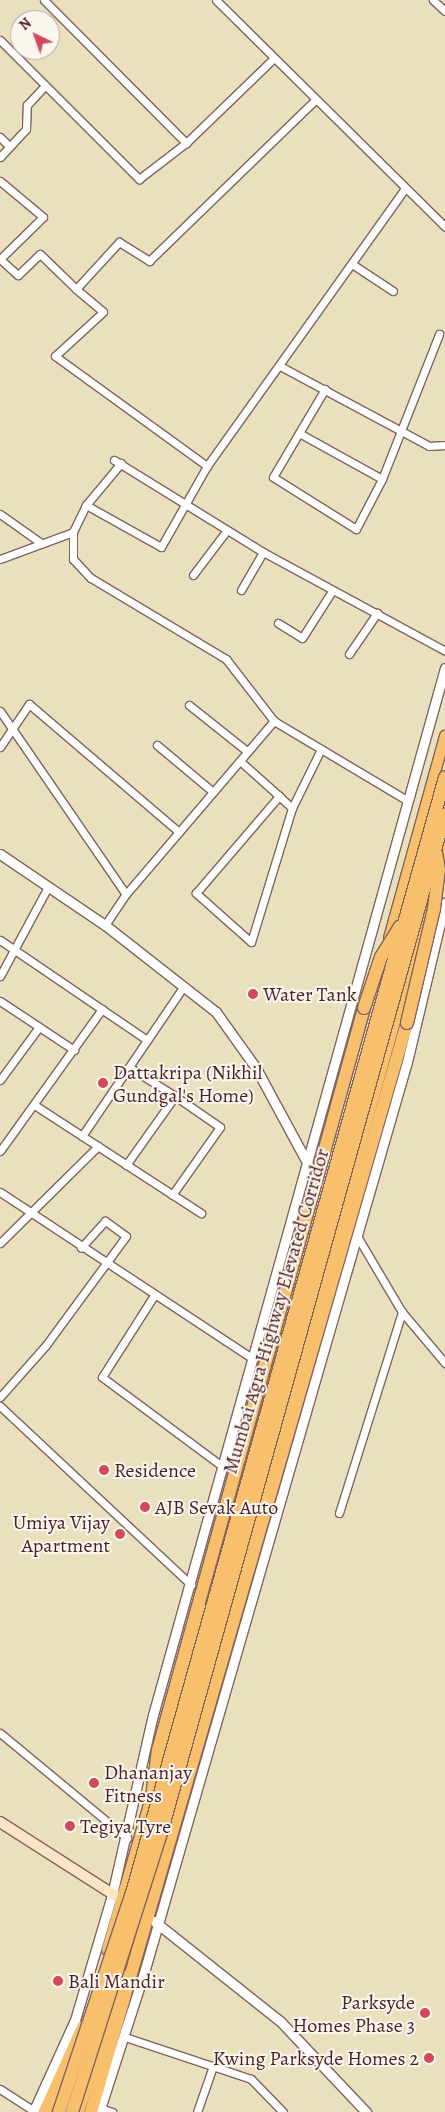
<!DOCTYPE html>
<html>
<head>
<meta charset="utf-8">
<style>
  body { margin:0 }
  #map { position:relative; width:445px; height:2112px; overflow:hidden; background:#e9e1be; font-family:Alegreya,serif }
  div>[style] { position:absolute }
  .roads { filter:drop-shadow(1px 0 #82635e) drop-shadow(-1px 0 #82635e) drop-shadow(0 1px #82635e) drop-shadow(0 -1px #82635e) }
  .minor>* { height:7px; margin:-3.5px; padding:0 3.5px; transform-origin:3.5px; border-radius:3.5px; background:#fff }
  .tertiary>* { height:9px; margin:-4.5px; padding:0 4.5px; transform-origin:4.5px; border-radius:4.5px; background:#fff }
  .secondary>* { height:10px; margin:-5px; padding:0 5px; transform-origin:5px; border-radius:5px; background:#fce5c4 }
  .primary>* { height:10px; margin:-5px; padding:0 5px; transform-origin:5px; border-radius:5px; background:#f8bf6c }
  .motorway>* { height:12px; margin:-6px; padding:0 6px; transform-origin:6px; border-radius:6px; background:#f8bf6c }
  .bridges { filter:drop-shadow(1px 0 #82635e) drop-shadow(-1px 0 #82635e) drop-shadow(0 1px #82635e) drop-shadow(0 -1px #82635e) }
  .motorway-bridge>* { height:12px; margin:-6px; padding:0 6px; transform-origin:6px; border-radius:6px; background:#f8bf6c }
  .dots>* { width:14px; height:14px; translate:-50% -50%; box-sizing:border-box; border:2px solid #fbf7ec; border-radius:50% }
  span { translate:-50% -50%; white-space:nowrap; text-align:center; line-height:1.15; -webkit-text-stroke:4px #fbf7ec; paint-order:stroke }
  .poi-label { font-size:20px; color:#4a1f2b }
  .left { translate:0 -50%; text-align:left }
  .right { translate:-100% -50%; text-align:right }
  .street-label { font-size:20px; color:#4a1f2b }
  .north { position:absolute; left:10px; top:10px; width:50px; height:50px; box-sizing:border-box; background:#fbf7ec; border:1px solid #b4a19f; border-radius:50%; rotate:318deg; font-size:14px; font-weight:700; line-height:20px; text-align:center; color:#4a1f2b }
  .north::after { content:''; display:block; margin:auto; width:18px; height:22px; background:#d1495b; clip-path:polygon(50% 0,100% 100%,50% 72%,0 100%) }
</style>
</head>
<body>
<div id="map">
  <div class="roads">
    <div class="minor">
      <i style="left:44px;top:0;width:202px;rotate:45.2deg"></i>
      <i style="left:216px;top:0;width:322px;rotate:44.7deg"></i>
      <i style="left:433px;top:0;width:16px;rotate:43deg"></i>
      <i style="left:0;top:40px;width:197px;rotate:45deg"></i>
      <i style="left:139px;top:179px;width:59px;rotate:-37.5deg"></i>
      <i style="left:186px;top:143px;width:122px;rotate:-44deg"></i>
      <i style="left:0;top:137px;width:13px;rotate:45deg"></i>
      <i style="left:0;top:157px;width:38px;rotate:-47deg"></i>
      <i style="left:26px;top:129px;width:24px;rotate:-88deg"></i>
      <i style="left:27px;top:105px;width:26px;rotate:-47deg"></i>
      <i style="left:0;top:181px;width:56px;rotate:39.9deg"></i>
      <i style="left:43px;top:217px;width:60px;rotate:135.7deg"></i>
      <i style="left:0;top:259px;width:24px;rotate:42deg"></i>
      <i style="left:18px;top:275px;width:30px;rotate:-44deg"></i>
      <i style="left:40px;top:254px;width:50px;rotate:44.2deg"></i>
      <i style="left:76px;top:289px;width:64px;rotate:-47.5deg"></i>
      <i style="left:119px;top:242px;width:36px;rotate:32deg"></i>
      <i style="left:149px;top:261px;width:231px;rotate:-44.1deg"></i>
      <i style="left:352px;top:264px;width:49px;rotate:33.4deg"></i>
      <i style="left:76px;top:289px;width:35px;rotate:40deg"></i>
      <i style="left:103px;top:312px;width:65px;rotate:137.5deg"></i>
      <i style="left:55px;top:356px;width:188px;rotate:35.9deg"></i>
      <i style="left:280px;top:366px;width:169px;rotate:28.2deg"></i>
      <i style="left:429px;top:446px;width:16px;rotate:-4deg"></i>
      <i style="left:325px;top:389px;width:102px;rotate:120.6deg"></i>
      <i style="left:273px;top:477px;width:98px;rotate:32.1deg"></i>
      <i style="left:356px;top:529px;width:56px;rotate:-62.5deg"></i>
      <i style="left:382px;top:479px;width:156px;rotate:-68.5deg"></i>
      <i style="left:299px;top:433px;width:95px;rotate:29deg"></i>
      <i style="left:114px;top:460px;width:175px;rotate:31.7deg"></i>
      <i style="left:263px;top:552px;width:207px;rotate:28.5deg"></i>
      <i style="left:121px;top:463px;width:55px;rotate:129.8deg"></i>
      <i style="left:86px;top:505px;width:30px;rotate:116deg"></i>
      <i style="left:73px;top:532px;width:27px;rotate:90deg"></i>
      <i style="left:73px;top:559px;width:26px;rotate:47deg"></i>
      <i style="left:91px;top:578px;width:157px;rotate:31deg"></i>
      <i style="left:226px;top:659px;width:78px;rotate:52.3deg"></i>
      <i style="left:86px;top:505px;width:86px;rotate:29.2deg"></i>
      <i style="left:161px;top:547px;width:93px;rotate:-60.4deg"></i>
      <i style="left:207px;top:466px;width:341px;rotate:-54.5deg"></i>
      <i style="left:0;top:514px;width:50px;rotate:35.3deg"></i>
      <i style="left:0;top:559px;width:78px;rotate:-20.3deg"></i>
      <i style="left:193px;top:575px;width:56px;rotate:-52.9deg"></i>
      <i style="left:241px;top:590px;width:44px;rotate:-59.9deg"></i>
      <i style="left:278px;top:623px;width:28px;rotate:32deg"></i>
      <i style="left:302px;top:638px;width:56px;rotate:-57.4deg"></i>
      <i style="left:349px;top:654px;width:50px;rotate:-55.7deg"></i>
      <i style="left:189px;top:705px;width:75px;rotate:38.5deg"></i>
      <i style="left:0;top:711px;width:222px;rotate:55.5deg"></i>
      <i style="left:157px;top:745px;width:73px;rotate:40deg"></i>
      <i style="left:0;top:747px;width:52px;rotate:-56deg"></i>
      <i style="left:29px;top:704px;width:197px;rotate:40.5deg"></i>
      <i style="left:240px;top:761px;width:52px;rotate:41.9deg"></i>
      <i style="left:279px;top:796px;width:18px;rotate:43deg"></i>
      <i style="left:292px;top:808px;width:140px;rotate:107deg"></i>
      <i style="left:251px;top:942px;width:74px;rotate:-138.3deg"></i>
      <i style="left:196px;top:893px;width:128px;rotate:-49.4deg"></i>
      <i style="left:292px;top:808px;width:66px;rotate:-63.8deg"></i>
      <i style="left:105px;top:925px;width:37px;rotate:-56deg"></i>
      <i style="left:126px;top:894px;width:228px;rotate:-49.5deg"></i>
      <i style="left:274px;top:721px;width:156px;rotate:30.8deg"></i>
      <i style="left:0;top:940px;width:178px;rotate:34.2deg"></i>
      <i style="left:0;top:976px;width:101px;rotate:-61.7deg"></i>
      <i style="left:0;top:1001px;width:89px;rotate:33.5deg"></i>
      <i style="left:0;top:1080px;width:66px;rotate:-53.7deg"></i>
      <i style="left:36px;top:1106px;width:197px;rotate:33deg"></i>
      <i style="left:82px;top:1136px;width:181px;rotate:-55.8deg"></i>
      <i style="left:0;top:1151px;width:175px;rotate:-54.3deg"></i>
      <i style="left:126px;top:1165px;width:85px;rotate:-54.6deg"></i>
      <i style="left:175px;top:1096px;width:54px;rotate:-147.8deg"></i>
      <i style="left:0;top:1192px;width:303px;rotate:33.4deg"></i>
      <i style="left:172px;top:1195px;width:83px;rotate:-54.8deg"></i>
      <i style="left:220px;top:1127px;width:55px;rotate:-145.4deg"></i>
      <i style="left:357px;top:1236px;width:88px;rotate:59.4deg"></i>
      <i style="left:402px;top:1312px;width:67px;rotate:49.9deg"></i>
      <i style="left:0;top:1243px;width:138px;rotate:-44.7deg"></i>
      <i style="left:153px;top:1297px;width:95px;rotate:122.5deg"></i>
      <i style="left:102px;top:1377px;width:151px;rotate:36.6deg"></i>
      <i style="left:0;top:1397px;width:69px;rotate:-48.5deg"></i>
      <i style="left:46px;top:1345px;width:135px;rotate:-53.7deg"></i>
      <i style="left:126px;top:1236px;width:26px;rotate:-144deg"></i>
      <i style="left:105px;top:1221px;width:36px;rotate:132deg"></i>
      <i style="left:0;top:1406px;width:262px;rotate:43.1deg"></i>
      <i style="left:339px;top:1513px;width:211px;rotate:-72.6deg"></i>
      <i style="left:0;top:1733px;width:165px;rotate:39.6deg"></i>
      <i style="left:125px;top:2037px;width:133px;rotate:18.4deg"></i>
      <i style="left:251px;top:2079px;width:46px;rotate:45.9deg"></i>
      <i style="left:0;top:2089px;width:40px;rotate:32.9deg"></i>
      <i style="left:100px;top:2108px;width:13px;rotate:18deg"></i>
      <i style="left:197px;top:2112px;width:49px;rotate:-70.8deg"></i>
    </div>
    <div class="tertiary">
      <i style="left:0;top:854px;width:127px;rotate:34.1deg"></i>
      <i style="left:105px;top:925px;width:141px;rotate:38.1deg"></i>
      <i style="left:216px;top:1012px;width:69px;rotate:54.5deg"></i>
      <i style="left:256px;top:1068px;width:109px;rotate:61.6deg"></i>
      <i style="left:154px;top:1921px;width:162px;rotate:38.5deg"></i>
      <i style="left:281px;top:2022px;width:124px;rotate:46.6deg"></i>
      <i style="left:33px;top:2112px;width:101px;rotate:-65.5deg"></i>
      <i style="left:75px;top:2020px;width:130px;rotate:-73.5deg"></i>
      <i style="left:112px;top:1895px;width:185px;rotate:-77.2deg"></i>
      <i style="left:153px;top:1715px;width:1087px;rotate:-74.42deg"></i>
      <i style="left:99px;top:2112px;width:143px;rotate:-72.1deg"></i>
      <i style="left:143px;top:1976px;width:951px;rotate:-73.89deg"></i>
      <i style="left:407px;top:1062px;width:164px;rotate:-76.6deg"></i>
    </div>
    <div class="secondary">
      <i style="left:0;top:1822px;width:152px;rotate:32.6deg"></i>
    </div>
    <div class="primary">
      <i style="left:439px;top:864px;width:24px;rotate:-75deg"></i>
      <i style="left:389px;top:938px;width:210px;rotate:-74.5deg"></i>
      <i style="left:238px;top:1582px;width:719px;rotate:-74.34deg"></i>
      <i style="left:161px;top:1765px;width:161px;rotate:-74.8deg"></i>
      <i style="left:107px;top:1950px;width:166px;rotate:-73.9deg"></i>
      <i style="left:79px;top:2112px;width:144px;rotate:-71.8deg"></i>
    </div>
    <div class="motorway">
      <i style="left:152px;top:1797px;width:47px;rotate:-82.7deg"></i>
      <i style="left:158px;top:1750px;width:770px;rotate:-74.48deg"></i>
      <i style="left:45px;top:2112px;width:93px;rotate:-65.9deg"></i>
      <i style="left:91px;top:2112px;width:1134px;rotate:-73.82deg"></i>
    </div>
  </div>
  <div class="bridges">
    <div class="motorway-bridge">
      <i style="left:364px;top:1008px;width:54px;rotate:-71.6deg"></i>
      <i style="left:381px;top:957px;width:36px;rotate:-58deg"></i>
      <i style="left:407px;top:1023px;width:117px;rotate:-76.7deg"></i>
      <i style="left:434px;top:909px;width:39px;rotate:-83deg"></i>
      <i style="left:439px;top:870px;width:17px;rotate:-100deg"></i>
      <i style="left:59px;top:2112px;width:231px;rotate:-71.6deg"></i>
      <i style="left:132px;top:1893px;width:1159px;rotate:-74.33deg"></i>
      <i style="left:72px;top:2112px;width:303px;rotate:-72.3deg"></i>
      <i style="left:164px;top:1823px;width:1047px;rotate:-74.44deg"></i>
    </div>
  </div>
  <div class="dots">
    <i style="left:253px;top:994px;background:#d1495b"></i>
    <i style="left:103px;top:1083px;background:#d1495b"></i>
    <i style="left:104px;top:1470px;background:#d1495b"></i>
    <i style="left:145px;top:1507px;background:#d1495b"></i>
    <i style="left:120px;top:1534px;background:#d1495b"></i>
    <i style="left:94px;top:1783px;background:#d1495b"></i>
    <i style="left:70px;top:1826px;background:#d1495b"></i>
    <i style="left:58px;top:1981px;background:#d1495b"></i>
    <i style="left:425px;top:2013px;background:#d1495b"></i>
    <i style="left:429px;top:2058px;background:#d1495b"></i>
  </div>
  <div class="poi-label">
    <span class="left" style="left:263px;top:994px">Water Tank</span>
    <span class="left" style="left:113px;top:1084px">Dattakripa (Nikhil<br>Gundgal's Home)</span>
    <span class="left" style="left:114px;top:1470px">Residence</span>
    <span class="left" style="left:155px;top:1507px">AJB Sevak Auto</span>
    <span class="right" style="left:110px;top:1534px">Umiya Vijay<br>Apartment</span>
    <span class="left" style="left:104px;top:1784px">Dhananjay<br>Fitness</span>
    <span class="left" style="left:80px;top:1826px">Tegiya Tyre</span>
    <span class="left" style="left:68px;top:1981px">Bali Mandir</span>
    <span class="right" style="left:415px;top:2014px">Parksyde<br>Homes Phase 3</span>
    <span class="right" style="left:419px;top:2058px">Kwing Parksyde Homes 2</span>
  </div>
  <div class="street-label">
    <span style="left:276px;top:1311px;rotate:-74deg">Mumbai Agra Highway Elevated Corridor</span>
  </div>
  <div class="north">N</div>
</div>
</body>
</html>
